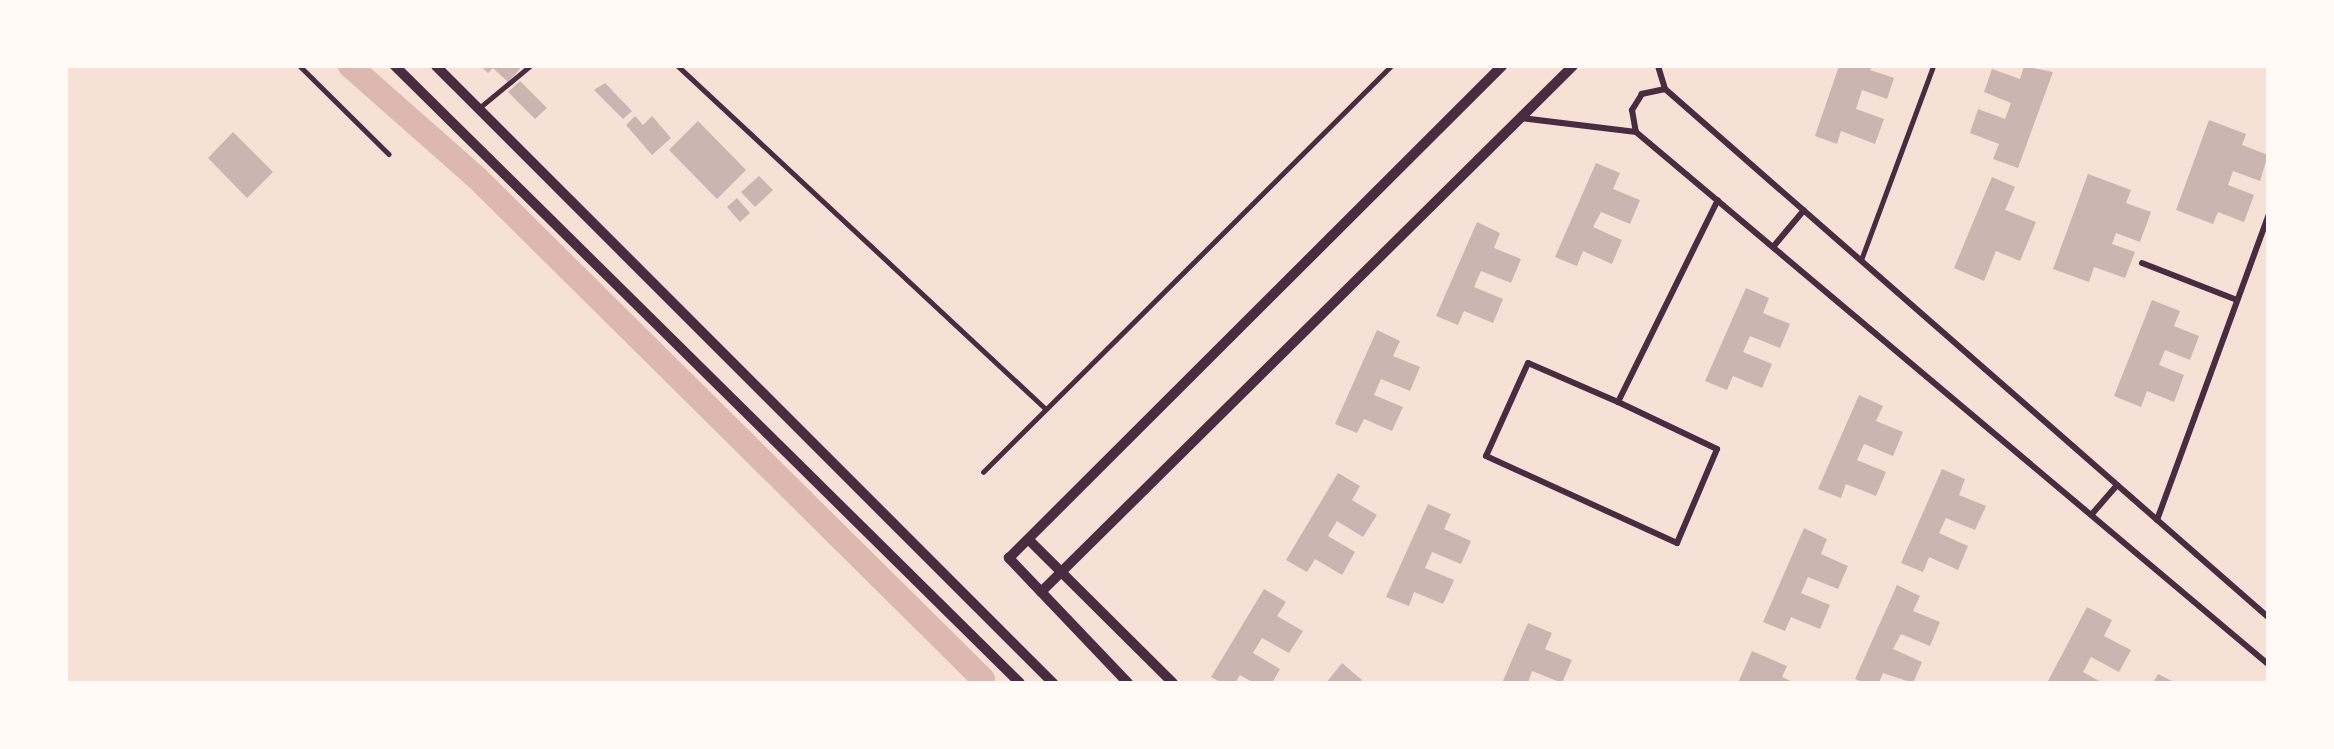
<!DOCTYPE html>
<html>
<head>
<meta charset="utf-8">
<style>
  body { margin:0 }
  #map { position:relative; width:2334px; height:749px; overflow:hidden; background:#f7e1d7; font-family:"Varela Round",sans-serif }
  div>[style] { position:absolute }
  .canal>* { height:24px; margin:-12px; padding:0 12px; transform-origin:12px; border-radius:12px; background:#dcb8b0 }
  .building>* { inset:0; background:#ccb4b1 }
  .service>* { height:4.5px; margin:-2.25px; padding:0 2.25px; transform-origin:2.25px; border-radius:2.25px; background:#4a2c40 }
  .minor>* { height:6px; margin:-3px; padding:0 3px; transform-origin:3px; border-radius:3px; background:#4a2c40 }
  .tertiary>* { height:10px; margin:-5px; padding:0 5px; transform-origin:5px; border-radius:5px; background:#4a2c40 }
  span { translate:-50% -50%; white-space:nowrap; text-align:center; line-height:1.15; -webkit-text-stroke:5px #fffaf5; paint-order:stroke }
  .frame { position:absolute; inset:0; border:68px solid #fffaf5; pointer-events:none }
</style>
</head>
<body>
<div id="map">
  <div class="canal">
    <i style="left:350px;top:66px;width:169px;rotate:41.4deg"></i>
    <i style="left:477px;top:178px;width:712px;rotate:44.72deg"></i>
  </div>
  <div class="building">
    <i style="clip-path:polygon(481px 66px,517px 66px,520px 69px,508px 82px,493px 68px,488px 73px)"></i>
    <i style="clip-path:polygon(1839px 66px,1873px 66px,1870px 70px,1894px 78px,1887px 99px,1862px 90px,1856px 109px,1884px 119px,1875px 144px,1841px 131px,1837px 144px,1815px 136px)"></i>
    <i style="clip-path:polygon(2024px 66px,2053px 72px,2018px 168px,1993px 159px,1999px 144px,1970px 133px,1978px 109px,2005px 119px,2011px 103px,1984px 92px,1992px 69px,2020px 79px)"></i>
    <i style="clip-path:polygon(520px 81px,547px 108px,535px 119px,508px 92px)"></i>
    <i style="clip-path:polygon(605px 83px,632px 111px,623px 119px,594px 90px)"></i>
    <i style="clip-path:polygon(635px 116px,643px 125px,652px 116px,671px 138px,652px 155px,626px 125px)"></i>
    <i style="clip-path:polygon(2209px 120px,2246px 134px,2242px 145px,2268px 155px,2260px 181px,2233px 171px,2228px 185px,2254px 195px,2244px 222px,2218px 212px,2213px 224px,2176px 210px)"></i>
    <i style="clip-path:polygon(698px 121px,746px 170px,717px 199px,669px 150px)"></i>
    <i style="clip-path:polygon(233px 132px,273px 172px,247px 198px,208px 158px)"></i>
    <i style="clip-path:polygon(1596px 163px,1620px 173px,1613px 189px,1640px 200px,1630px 224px,1601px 212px,1593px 227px,1622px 240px,1612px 264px,1583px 251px,1577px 266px,1555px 257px)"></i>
    <i style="clip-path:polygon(2088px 174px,2131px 190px,2126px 203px,2151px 212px,2140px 242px,2116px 233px,2112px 244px,2135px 252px,2125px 278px,2094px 267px,2089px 282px,2053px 269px)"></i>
    <i style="clip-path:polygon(759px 176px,773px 190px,755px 207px,741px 192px)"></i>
    <i style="clip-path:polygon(1992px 177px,2015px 187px,2005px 210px,2036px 222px,2020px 261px,1996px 251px,1984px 281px,1954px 268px)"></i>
    <i style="clip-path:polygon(737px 198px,750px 213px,740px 222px,727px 207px)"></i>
    <i style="clip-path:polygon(1477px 222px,1500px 233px,1494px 248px,1521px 259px,1511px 283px,1481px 271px,1474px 287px,1503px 299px,1493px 323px,1464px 311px,1458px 325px,1436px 316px)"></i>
    <i style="clip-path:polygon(1746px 288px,1769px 298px,1763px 313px,1790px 324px,1780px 348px,1750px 336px,1743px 352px,1772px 364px,1762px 388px,1733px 376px,1727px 390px,1705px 381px)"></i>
    <i style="clip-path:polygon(2152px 300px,2180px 311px,2174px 326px,2199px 336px,2190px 360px,2165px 350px,2159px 365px,2184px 375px,2174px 402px,2147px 391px,2141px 407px,2114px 396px)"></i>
    <i style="clip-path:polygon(1377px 330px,1400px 341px,1393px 356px,1420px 367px,1410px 391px,1381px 379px,1374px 395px,1403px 407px,1392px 431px,1364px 419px,1357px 433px,1335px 424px)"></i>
    <i style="clip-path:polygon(1859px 395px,1883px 406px,1876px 421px,1903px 432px,1893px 456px,1864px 444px,1857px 460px,1886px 472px,1876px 496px,1846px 484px,1841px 498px,1818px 489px)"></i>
    <i style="clip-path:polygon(1942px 469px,1965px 479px,1959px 495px,1986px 506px,1975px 530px,1946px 518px,1939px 533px,1968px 546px,1958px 570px,1929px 557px,1923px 572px,1901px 563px)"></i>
    <i style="clip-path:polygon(1338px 473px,1360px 486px,1352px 500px,1377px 515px,1363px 537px,1337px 521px,1328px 536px,1355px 552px,1342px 575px,1315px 559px,1307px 572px,1286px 560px)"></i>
    <i style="clip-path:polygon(1428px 504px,1451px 514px,1444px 529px,1471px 541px,1461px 564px,1432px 552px,1425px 568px,1454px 580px,1443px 604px,1414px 592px,1409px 606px,1386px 597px)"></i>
    <i style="clip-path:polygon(1804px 528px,1827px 539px,1821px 554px,1848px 566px,1838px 589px,1808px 577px,1801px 593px,1830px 605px,1820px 629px,1791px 617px,1785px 631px,1763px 622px)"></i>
    <i style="clip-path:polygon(1897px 585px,1920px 596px,1913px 611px,1940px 622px,1930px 646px,1901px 634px,1893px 649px,1922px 662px,1913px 683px,1883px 673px,1879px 683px,1865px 683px,1855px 679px)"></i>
    <i style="clip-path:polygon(1264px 589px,1286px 602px,1277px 616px,1303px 631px,1289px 653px,1262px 638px,1253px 653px,1280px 669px,1272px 683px,1254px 683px,1240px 675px,1235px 683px,1222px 683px,1211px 677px)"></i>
    <i style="clip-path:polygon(2087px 607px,2112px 620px,2104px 636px,2131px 650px,2119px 672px,2091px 657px,2083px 672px,2103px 683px,2047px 683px)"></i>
    <i style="clip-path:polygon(1528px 623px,1552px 633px,1545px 649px,1572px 660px,1562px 683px,1532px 671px,1528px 683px,1502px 683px)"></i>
    <i style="clip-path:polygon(1752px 651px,1787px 666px,1782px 677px,1795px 683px,1738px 683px)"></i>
    <i style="clip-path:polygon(1342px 663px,1362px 680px,1359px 683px,1326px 683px)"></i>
    <i style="clip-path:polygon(2158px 674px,2176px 683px,2153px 683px)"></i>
  </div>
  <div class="service">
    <i style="left:300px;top:66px;width:125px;rotate:44.7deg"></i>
    <i style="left:678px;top:66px;width:503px;rotate:42.99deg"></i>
    <i style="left:478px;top:109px;width:67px;rotate:-39.6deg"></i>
    <i style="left:1861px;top:260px;width:207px;rotate:-69.6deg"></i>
    <i style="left:983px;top:472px;width:576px;rotate:-44.86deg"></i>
  </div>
  <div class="minor">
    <i style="left:1658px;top:66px;width:24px;rotate:73deg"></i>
    <i style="left:1521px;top:118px;width:116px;rotate:6.9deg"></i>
    <i style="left:1773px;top:247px;width:48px;rotate:-50deg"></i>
    <i style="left:2142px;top:263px;width:102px;rotate:21.3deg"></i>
    <i style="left:1618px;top:402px;width:98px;rotate:-156.6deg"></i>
    <i style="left:1528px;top:363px;width:102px;rotate:114.3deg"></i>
    <i style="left:1486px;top:456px;width:210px;rotate:24.5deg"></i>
    <i style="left:1677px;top:543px;width:102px;rotate:-66.9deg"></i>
    <i style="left:1717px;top:449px;width:110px;rotate:-154.6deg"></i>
    <i style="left:1618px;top:402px;width:225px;rotate:-63.7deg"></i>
    <i style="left:2092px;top:514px;width:38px;rotate:-49deg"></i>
    <i style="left:2157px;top:520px;width:324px;rotate:-69.9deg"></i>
    <i style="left:2268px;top:617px;width:801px;rotate:-138.79deg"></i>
    <i style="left:1665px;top:89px;width:24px;rotate:168deg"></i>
    <i style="left:1642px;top:94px;width:19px;rotate:122deg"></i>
    <i style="left:1632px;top:110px;width:22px;rotate:80deg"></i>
    <i style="left:1636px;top:132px;width:826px;rotate:40.09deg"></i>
  </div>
  <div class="tertiary">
    <i style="left:395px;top:66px;width:878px;rotate:44.63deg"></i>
    <i style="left:436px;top:66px;width:873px;rotate:45deg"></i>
    <i style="left:1029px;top:540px;width:203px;rotate:44.8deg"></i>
    <i style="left:1041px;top:592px;width:748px;rotate:-44.68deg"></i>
    <i style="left:1128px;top:683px;width:173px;rotate:-133.6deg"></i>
    <i style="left:1009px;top:558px;width:697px;rotate:-44.94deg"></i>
  </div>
  <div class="frame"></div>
</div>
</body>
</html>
